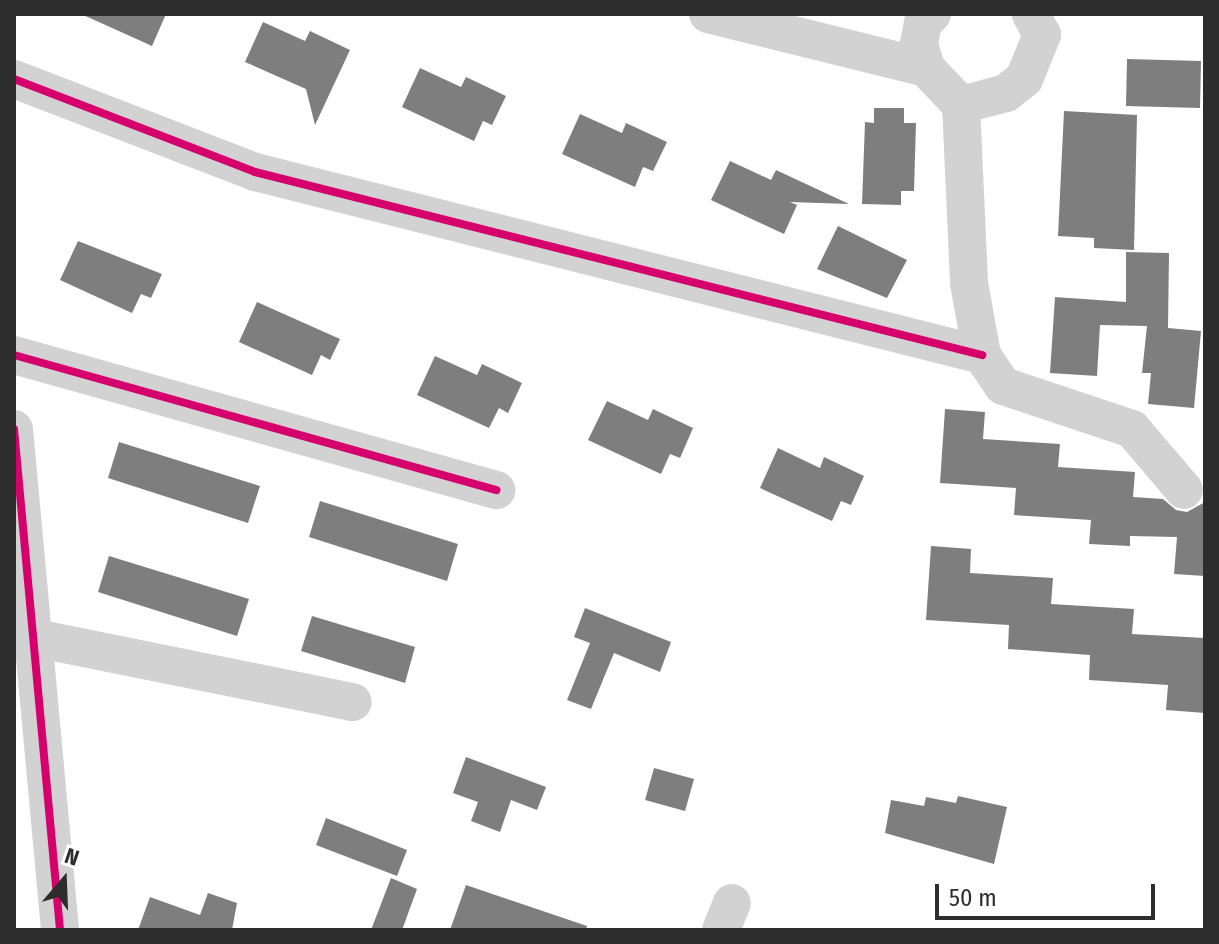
<!DOCTYPE html>
<html>
<head>
<meta charset="utf-8">
<style>
  body { margin:0 }
  #map { position:relative; width:1219px; height:944px; overflow:hidden; background:#fff; font-family:"Fira Sans Condensed",sans-serif }
  div>[style] { position:absolute }
  .building>* { inset:0; background:#7e7e7e }
  .minor>* { height:38px; margin:-19px; padding:0 19px; transform-origin:19px; border-radius:19px; background:#d2d2d2 }
  .cycleway>* { height:8px; margin:-4px; padding:0 4px; transform-origin:4px; border-radius:4px; background:#d6006c }
  span { translate:-50% -50%; white-space:nowrap; text-align:center; line-height:1.15; -webkit-text-stroke:8px #fff; paint-order:stroke }
  .frame { position:absolute; inset:0; border:16px solid #2d2d2d; pointer-events:none }
  .north { position:absolute; left:24px; top:840px; width:80px; height:80px; -webkit-text-stroke:6px #fff; paint-order:stroke; rotate:19deg; font-size:22px; font-weight:700; line-height:32px; text-align:center; color:#2d2d2d }
  .north::after { content:''; display:block; margin:auto; width:28px; height:36px; background:#2d2d2d; clip-path:polygon(50% 0,100% 100%,50% 72%,0 100%) }
  .scale { position:absolute; left:935px; top:884px; width:220px; height:36px; box-sizing:border-box; border:4px solid #2d2d2d; border-top:0; padding-left:10px; font-size:24px; line-height:28px; white-space:nowrap; color:#2d2d2d; -webkit-text-stroke:6px #fff; paint-order:stroke }
</style>
</head>
<body>
<div id="map">
  <div class="building">
    <i style="clip-path:polygon(81px 14px,166px 14px,152px 46px)"></i>
    <i style="clip-path:polygon(263px 22px,305px 41px,310px 31px,350px 50px,315px 125px,306px 89px,245px 62px)"></i>
    <i style="clip-path:polygon(1127px 59px,1201px 61px,1200px 108px,1126px 106px)"></i>
    <i style="clip-path:polygon(420px 68px,461px 87px,466px 77px,506px 96px,492px 125px,483px 121px,474px 141px,402px 107px)"></i>
    <i style="clip-path:polygon(874px 108px,904px 108px,904px 123px,916px 123px,914px 191px,901px 191px,901px 205px,862px 204px,865px 122px,874px 123px)"></i>
    <i style="clip-path:polygon(1064px 111px,1137px 115px,1134px 250px,1094px 248px,1094px 238px,1058px 236px)"></i>
    <i style="clip-path:polygon(580px 114px,622px 133px,626px 123px,667px 142px,653px 171px,643px 167px,635px 187px,562px 154px)"></i>
    <i style="clip-path:polygon(730px 161px,771px 180px,776px 170px,849px 204px,790px 202px,797px 205px,784px 234px,711px 200px)"></i>
    <i style="clip-path:polygon(838px 226px,907px 260px,887px 298px,817px 269px)"></i>
    <i style="clip-path:polygon(78px 241px,162px 274px,151px 298px,141px 294px,132px 313px,60px 280px)"></i>
    <i style="clip-path:polygon(1126px 252px,1169px 253px,1168px 328px,1201px 331px,1194px 408px,1148px 404px,1151px 373px,1142px 373px,1147px 326px,1100px 325px,1097px 376px,1050px 373px,1055px 297px,1126px 302px)"></i>
    <i style="clip-path:polygon(257px 302px,340px 339px,330px 360px,321px 355px,312px 375px,239px 342px)"></i>
    <i style="clip-path:polygon(435px 356px,477px 375px,482px 364px,522px 383px,508px 413px,499px 408px,489px 428px,417px 395px)"></i>
    <i style="clip-path:polygon(607px 401px,648px 420px,653px 409px,693px 428px,680px 458px,670px 454px,661px 474px,588px 440px)"></i>
    <i style="clip-path:polygon(945px 409px,985px 412px,983px 439px,1060px 444px,1058px 467px,1135px 472px,1133px 497px,1163px 499px,1176px 510px,1187px 512px,1205px 502px,1205px 576px,1174px 574px,1177px 537px,1130px 536px,1130px 546px,1089px 544px,1091px 520px,1014px 515px,1016px 488px,940px 483px)"></i>
    <i style="clip-path:polygon(119px 442px,260px 486px,248px 523px,108px 478px)"></i>
    <i style="clip-path:polygon(778px 448px,820px 468px,824px 457px,864px 476px,851px 505px,841px 501px,832px 521px,760px 488px)"></i>
    <i style="clip-path:polygon(320px 501px,458px 544px,447px 581px,309px 537px)"></i>
    <i style="clip-path:polygon(931px 546px,971px 549px,970px 573px,1053px 578px,1051px 604px,1134px 609px,1132px 634px,1205px 638px,1205px 713px,1166px 710px,1168px 685px,1089px 680px,1090px 655px,1008px 649px,1009px 625px,926px 620px)"></i>
    <i style="clip-path:polygon(109px 556px,249px 599px,237px 636px,98px 592px)"></i>
    <i style="clip-path:polygon(585px 608px,671px 642px,660px 672px,614px 653px,591px 709px,567px 700px,590px 643px,574px 637px)"></i>
    <i style="clip-path:polygon(312px 616px,415px 647px,405px 683px,301px 651px)"></i>
    <i style="clip-path:polygon(466px 757px,546px 787px,537px 810px,511px 800px,500px 832px,471px 821px,478px 802px,453px 793px)"></i>
    <i style="clip-path:polygon(654px 768px,694px 779px,685px 811px,645px 800px)"></i>
    <i style="clip-path:polygon(958px 796px,1007px 807px,994px 864px,885px 833px,891px 800px,924px 806px,926px 797px,956px 803px)"></i>
    <i style="clip-path:polygon(326px 818px,407px 850px,397px 876px,316px 845px)"></i>
    <i style="clip-path:polygon(391px 878px,417px 889px,402px 930px,371px 930px)"></i>
    <i style="clip-path:polygon(466px 885px,587px 926px,586px 930px,450px 930px)"></i>
    <i style="clip-path:polygon(208px 893px,237px 903px,232px 930px,138px 930px,150px 897px,200px 915px)"></i>
  </div>
  <div class="minor">
    <i style="left:708px;top:14px;width:225px;rotate:13.9deg"></i>
    <i style="left:932px;top:14px;width:13px;rotate:135deg"></i>
    <i style="left:923px;top:23px;width:21px;rotate:101deg"></i>
    <i style="left:919px;top:44px;width:25px;rotate:74deg"></i>
    <i style="left:926px;top:68px;width:51px;rotate:46.6deg"></i>
    <i style="left:961px;top:105px;width:47px;rotate:-14.9deg"></i>
    <i style="left:1006px;top:93px;width:23px;rotate:-38deg"></i>
    <i style="left:1024px;top:79px;width:48px;rotate:-67.8deg"></i>
    <i style="left:1042px;top:35px;width:24px;rotate:-118deg"></i>
    <i style="left:14px;top:79px;width:258px;rotate:21.1deg"></i>
    <i style="left:255px;top:172px;width:750px;rotate:14.13deg"></i>
    <i style="left:961px;top:105px;width:178px;rotate:87.4deg"></i>
    <i style="left:969px;top:283px;width:73px;rotate:79.8deg"></i>
    <i style="left:982px;top:355px;width:37px;rotate:56deg"></i>
    <i style="left:1003px;top:386px;width:136px;rotate:18.4deg"></i>
    <i style="left:1132px;top:429px;width:80px;rotate:49.6deg"></i>
    <i style="left:14px;top:355px;width:501px;rotate:15.65deg"></i>
    <i style="left:14px;top:429px;width:503px;rotate:84.75deg"></i>
    <i style="left:35px;top:638px;width:324px;rotate:11.4deg"></i>
    <i style="left:721px;top:930px;width:29px;rotate:-68deg"></i>
  </div>
  <div class="cycleway">
    <i style="left:14px;top:79px;width:258px;rotate:21.1deg"></i>
    <i style="left:255px;top:172px;width:750px;rotate:14.13deg"></i>
    <i style="left:14px;top:355px;width:501px;rotate:15.65deg"></i>
    <i style="left:14px;top:429px;width:503px;rotate:84.75deg"></i>
  </div>
  <div class="frame"></div>
  <div class="north">N</div>
  <div class="scale">50 m</div>
</div>
</body>
</html>
